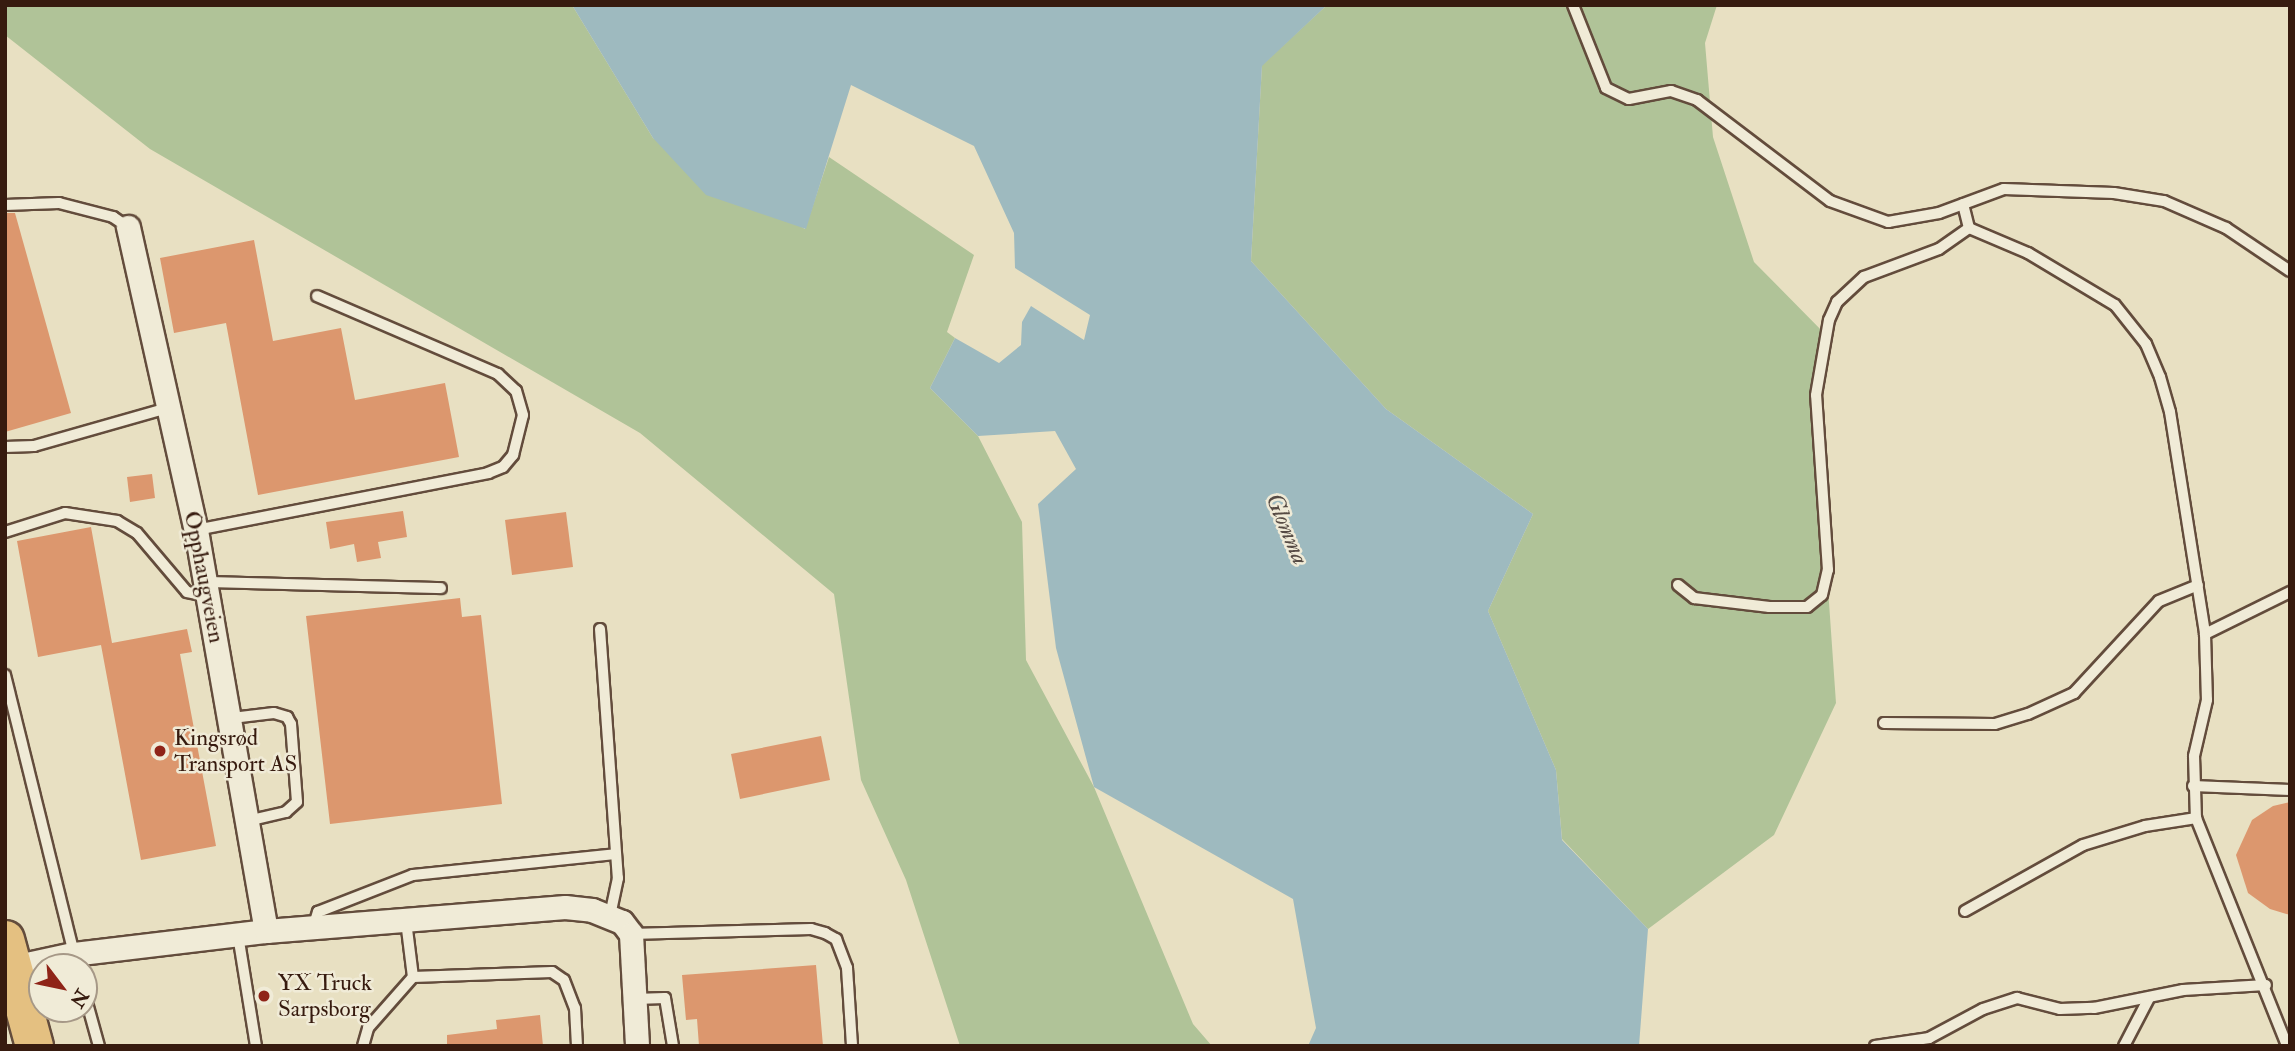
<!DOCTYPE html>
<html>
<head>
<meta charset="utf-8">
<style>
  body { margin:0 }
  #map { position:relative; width:2295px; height:1051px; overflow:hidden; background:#e8e0c2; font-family:"IM FELL Double Pica",serif }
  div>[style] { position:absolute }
  .green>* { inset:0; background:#b0c398 }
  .water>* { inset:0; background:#9ebabf }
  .building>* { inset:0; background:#dc976e }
  .roads { filter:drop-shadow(2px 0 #634c3c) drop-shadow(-2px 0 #634c3c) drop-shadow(0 2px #634c3c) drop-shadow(0 -2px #634c3c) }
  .service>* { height:10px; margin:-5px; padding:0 5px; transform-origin:5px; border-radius:5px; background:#f0ebd7 }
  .minor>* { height:23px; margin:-11.5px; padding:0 11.5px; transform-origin:11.5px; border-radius:11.5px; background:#f0ebd7 }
  .trunk>* { height:37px; margin:-18.5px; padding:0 18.5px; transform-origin:18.5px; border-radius:18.5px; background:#e4c081 }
  .dots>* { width:19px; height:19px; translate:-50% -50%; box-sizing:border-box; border:4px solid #f0ebd7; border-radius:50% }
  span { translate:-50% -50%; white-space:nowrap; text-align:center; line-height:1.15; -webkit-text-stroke:5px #f0ebd7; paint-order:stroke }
  .street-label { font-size:23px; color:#371b0f }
  .poi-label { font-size:23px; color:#371b0f }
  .left { translate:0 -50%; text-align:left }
  .water-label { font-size:24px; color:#564b44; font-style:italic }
  .frame { position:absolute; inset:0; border:7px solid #371b0f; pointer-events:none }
  .north { position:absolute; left:28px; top:953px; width:70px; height:70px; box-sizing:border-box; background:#f0ebd7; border:2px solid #a69887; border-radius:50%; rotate:122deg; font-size:19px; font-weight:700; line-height:28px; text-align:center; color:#371b0f }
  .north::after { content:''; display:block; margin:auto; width:24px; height:32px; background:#8f2418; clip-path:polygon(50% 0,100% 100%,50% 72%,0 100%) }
</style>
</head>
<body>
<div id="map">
  <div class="green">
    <i style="clip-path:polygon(5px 5px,572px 5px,653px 138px,805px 229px,829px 157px,974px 255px,947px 332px,955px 338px,930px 388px,978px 436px,1022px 522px,1026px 660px,1094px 787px,1193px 1024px,1212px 1046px,960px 1046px,906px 880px,861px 780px,834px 594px,640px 433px,150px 149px,5px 35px)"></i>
    <i style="clip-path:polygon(1327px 5px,1717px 5px,1705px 43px,1713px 137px,1754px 262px,1828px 337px,1817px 430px,1836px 703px,1774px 835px,1648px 929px,1562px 839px,1556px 770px,1488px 611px,1533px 514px,1386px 409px,1251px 261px,1262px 65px)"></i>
  </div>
  <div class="water">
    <i style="clip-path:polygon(572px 5px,1327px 5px,1262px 66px,1251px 261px,1386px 409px,1533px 514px,1488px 611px,1556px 770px,1562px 840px,1648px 929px,1639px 1046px,1308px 1046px,1316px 1028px,1293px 899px,1094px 787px,1056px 648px,1038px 504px,1076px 469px,1055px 431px,978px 436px,930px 388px,955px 338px,999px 363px,1021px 345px,1022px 322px,1031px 306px,1084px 340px,1090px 315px,1015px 268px,1014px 233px,974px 146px,851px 85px,806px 229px,706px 195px,653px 138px)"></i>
  </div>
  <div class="building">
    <i style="clip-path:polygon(5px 213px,15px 213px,71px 413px,5px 432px)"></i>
    <i style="clip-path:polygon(254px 240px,273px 341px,341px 328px,355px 400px,445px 383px,459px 457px,258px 495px,226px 323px,174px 333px,160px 258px)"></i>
    <i style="clip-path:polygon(152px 474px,155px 498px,130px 502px,127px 477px)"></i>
    <i style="clip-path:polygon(403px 511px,407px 537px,378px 542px,381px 558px,357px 562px,354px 544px,330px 549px,326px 522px)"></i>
    <i style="clip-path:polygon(566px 512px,573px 567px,512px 575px,505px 520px)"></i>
    <i style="clip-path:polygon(91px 527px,112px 643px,187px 629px,192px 652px,180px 654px,216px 846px,141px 860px,101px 645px,38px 657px,17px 541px)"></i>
    <i style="clip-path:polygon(460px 598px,462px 617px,481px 615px,502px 804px,330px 824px,306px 616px)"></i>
    <i style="clip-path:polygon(821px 736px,830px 780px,740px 799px,731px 754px)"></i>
    <i style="clip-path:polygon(2290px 802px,2290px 915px,2270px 909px,2248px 893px,2236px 855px,2252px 820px,2273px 806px)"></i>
    <i style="clip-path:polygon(816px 965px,823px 1046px,699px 1046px,697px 1019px,686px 1020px,682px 975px)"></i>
    <i style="clip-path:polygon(540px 1015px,543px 1046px,447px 1046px,447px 1035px,497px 1029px,496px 1020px)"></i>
  </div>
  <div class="roads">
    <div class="service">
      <i style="left:1573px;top:5px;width:89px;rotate:68.3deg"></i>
      <i style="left:1606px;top:88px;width:25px;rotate:26deg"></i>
      <i style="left:1629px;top:99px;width:43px;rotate:-10.8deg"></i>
      <i style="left:1671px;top:91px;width:28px;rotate:19deg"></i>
      <i style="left:1697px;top:100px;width:167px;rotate:37.2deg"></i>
      <i style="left:1830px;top:201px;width:62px;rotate:19.9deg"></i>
      <i style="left:1888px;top:222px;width:52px;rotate:-10deg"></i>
      <i style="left:1939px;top:213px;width:69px;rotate:-20.3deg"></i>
      <i style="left:2004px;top:189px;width:110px;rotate:2.1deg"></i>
      <i style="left:2114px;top:193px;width:51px;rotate:9.1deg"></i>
      <i style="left:2164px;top:201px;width:68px;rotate:23.5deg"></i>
      <i style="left:2226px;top:228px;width:77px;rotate:33.9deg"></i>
      <i style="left:1963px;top:204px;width:25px;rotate:76deg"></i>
      <i style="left:1969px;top:228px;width:64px;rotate:23deg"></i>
      <i style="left:2028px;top:253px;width:101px;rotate:30.9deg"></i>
      <i style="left:2115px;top:305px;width:50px;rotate:51.5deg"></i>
      <i style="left:2146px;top:344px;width:36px;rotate:67deg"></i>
      <i style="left:2160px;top:377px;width:36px;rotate:74deg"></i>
      <i style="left:2170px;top:412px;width:225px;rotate:81deg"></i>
      <i style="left:2205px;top:634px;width:66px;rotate:88.3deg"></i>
      <i style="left:2207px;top:700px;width:57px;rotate:103.1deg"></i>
      <i style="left:2194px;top:756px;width:62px;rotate:88.2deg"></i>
      <i style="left:2196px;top:818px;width:245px;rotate:68.2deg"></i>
      <i style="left:5px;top:205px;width:54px;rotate:-2.1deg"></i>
      <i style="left:59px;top:203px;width:56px;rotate:14.5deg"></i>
      <i style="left:113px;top:217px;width:18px;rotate:34deg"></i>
      <i style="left:5px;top:447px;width:29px;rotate:-2deg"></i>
      <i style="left:34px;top:446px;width:138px;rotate:-15.9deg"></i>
      <i style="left:196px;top:530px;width:298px;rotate:-11deg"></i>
      <i style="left:488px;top:473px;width:16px;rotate:-22deg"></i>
      <i style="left:503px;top:467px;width:16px;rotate:-50deg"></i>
      <i style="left:513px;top:455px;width:41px;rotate:-76deg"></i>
      <i style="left:523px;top:415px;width:25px;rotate:-106deg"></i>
      <i style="left:516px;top:391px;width:25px;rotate:-137deg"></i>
      <i style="left:498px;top:374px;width:197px;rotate:-156.7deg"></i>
      <i style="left:5px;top:532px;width:63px;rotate:-17.6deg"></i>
      <i style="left:65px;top:513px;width:53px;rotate:8.7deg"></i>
      <i style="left:117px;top:521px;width:23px;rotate:31deg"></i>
      <i style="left:137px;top:533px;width:77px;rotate:49.7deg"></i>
      <i style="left:187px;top:592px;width:19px;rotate:12deg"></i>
      <i style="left:204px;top:582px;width:237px;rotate:1.5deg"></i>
      <i style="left:1678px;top:585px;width:21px;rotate:39deg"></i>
      <i style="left:1694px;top:598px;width:76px;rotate:6.8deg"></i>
      <i style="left:1769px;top:607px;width:38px"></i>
      <i style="left:1807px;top:607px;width:19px;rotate:-39deg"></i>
      <i style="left:1822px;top:595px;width:26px;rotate:-77deg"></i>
      <i style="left:1828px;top:570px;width:175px;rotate:-93.9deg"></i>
      <i style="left:1816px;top:395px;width:76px;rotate:-80.2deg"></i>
      <i style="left:1829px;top:320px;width:20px;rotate:-66deg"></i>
      <i style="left:1837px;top:302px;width:37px;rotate:-43deg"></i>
      <i style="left:1864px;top:277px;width:80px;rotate:-20.5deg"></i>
      <i style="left:1939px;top:249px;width:37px;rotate:-35deg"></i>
      <i style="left:600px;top:629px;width:250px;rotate:85.9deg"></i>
      <i style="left:618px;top:878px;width:39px;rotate:102deg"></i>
      <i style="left:2205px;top:634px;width:95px;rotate:-26.3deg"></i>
      <i style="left:5px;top:675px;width:301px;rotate:76.1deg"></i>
      <i style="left:232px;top:718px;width:42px;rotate:-6.8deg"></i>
      <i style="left:274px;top:713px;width:14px;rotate:17deg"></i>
      <i style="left:287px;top:717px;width:8px;rotate:60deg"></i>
      <i style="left:291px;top:724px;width:78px;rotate:85.6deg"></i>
      <i style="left:297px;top:802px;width:15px;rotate:138deg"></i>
      <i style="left:286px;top:812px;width:37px;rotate:167deg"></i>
      <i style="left:1884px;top:723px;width:111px;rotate:0.5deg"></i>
      <i style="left:1995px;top:724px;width:34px;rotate:-17deg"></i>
      <i style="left:2028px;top:714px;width:51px;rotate:-24.5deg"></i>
      <i style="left:2074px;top:693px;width:125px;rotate:-47.3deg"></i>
      <i style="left:2159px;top:601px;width:42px;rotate:-22.3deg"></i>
      <i style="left:2193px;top:786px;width:97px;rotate:2.4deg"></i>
      <i style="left:1965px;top:911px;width:135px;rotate:-29.2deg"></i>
      <i style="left:2083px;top:845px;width:65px;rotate:-17deg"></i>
      <i style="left:2145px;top:826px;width:52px;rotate:-8.9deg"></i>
      <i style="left:406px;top:921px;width:56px;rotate:82.9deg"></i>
      <i style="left:413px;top:977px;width:139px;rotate:-2.1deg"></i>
      <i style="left:552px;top:972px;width:14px;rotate:34deg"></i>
      <i style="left:564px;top:980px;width:30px;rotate:69deg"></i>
      <i style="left:575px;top:1008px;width:38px;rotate:87deg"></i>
      <i style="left:313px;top:928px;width:17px;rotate:-73deg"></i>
      <i style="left:318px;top:912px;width:102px;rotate:-21.3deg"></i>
      <i style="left:413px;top:875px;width:203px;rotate:-5.9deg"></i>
      <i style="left:631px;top:934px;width:180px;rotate:-1.6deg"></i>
      <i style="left:811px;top:929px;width:15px;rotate:16deg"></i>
      <i style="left:825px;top:933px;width:13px;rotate:29deg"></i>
      <i style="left:836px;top:939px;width:31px;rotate:69deg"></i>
      <i style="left:847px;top:968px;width:78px;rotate:86.3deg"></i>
      <i style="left:238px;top:935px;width:112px;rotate:80.8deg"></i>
      <i style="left:84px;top:992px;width:56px;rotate:74.5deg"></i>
      <i style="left:635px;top:999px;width:30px;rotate:-2deg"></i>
      <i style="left:665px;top:998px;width:49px;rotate:80.5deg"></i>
      <i style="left:363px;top:1046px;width:19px;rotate:-74deg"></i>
      <i style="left:368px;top:1028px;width:68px;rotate:-48.6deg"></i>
      <i style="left:1875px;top:1046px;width:55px;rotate:-8.4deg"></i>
      <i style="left:1929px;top:1038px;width:61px;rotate:-28.2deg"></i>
      <i style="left:1983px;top:1009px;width:36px;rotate:-18deg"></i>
      <i style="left:2017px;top:998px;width:44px;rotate:14.3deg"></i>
      <i style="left:2060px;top:1009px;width:34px;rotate:-2deg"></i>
      <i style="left:2094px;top:1008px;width:91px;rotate:-11.4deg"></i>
      <i style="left:2183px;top:990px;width:83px;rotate:-3.4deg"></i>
      <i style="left:2124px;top:1046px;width:54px;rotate:-62.5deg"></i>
    </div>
    <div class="minor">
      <i style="left:128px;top:227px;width:311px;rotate:77.4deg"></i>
      <i style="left:196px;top:530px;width:407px;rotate:80.1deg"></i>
      <i style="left:13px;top:967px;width:61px;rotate:-12.2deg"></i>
      <i style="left:73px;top:954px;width:194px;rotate:-6.8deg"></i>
      <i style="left:266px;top:931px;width:300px;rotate:-4.6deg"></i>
      <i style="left:565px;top:907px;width:27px;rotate:6deg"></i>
      <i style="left:592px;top:910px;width:32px;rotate:22deg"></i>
      <i style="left:622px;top:922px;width:15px;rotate:53deg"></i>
      <i style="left:631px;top:934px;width:112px;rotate:86.9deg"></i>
    </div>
    <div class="trunk">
      <i style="left:5px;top:939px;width:111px;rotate:74.8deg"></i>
    </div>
  </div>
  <div class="dots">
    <i style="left:160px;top:751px;background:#8f2418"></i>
    <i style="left:264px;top:996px;background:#8f2418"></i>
  </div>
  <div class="street-label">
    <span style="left:204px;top:577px;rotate:79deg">Opphaugveien</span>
  </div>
  <div class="poi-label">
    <span class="left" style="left:174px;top:751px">Kingsrød<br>Transport AS</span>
    <span class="left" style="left:278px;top:996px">YX Truck<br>Sarpsborg</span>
  </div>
  <div class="water-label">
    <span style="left:1287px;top:529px;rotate:67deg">Glomma</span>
  </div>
  <div class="frame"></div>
  <div class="north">N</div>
</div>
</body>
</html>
